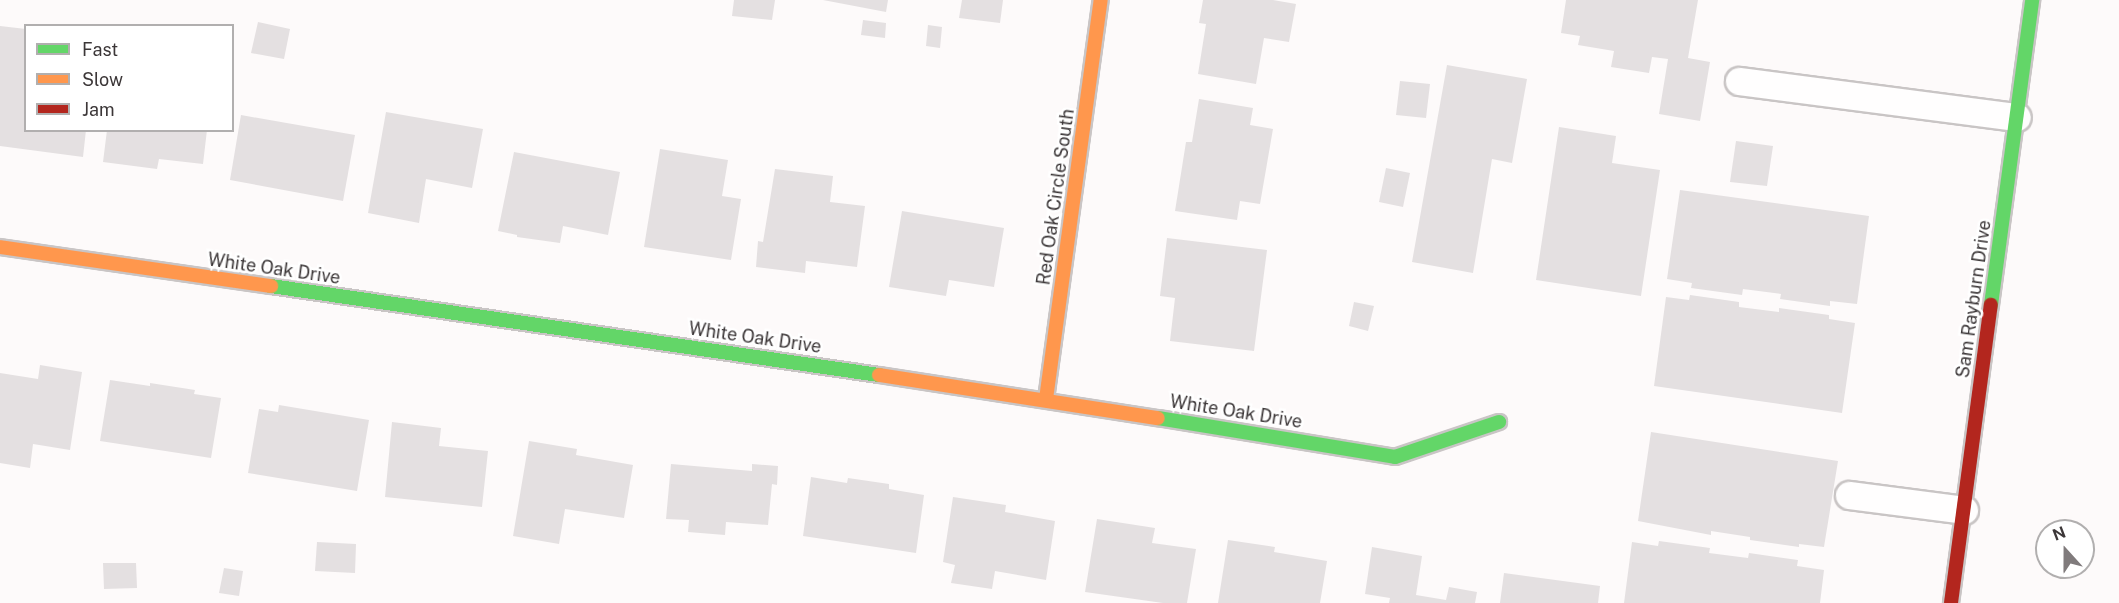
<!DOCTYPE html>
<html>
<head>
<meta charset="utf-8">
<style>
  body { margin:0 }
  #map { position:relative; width:2119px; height:603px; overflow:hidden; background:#fdfafa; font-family:"Public Sans",sans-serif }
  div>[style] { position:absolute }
  .building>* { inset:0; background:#e4e0e1 }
  .roads { filter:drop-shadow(2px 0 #c9c5c5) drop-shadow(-2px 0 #c9c5c5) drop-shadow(0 2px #c9c5c5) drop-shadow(0 -2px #c9c5c5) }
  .lane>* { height:27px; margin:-13.5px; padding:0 13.5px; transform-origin:13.5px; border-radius:13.5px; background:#fffefe }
  .fast>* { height:14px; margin:-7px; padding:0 7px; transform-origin:7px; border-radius:7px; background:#63d668 }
  .slow>* { height:14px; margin:-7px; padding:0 7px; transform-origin:7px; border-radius:7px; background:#ff974d }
  .jam>* { height:14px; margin:-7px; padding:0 7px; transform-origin:7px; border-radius:7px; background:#b3261e }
  span { translate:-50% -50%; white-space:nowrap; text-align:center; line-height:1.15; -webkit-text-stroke:5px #fff; paint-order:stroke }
  .street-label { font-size:18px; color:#3c3738 }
  .legend { position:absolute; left:24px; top:24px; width:210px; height:108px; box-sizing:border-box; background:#fff; border:2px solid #b1afaf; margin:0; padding:8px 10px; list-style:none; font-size:18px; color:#3c3738 }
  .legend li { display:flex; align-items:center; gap:12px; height:30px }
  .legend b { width:30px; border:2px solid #b1afaf }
  .north { position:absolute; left:2035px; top:519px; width:60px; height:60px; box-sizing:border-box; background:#fff; border:2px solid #b1afaf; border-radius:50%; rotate:339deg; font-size:16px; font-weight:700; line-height:24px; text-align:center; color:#3c3738 }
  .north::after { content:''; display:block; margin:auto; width:21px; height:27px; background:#807b7c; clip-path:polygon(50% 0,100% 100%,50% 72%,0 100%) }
</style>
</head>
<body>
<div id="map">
  <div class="building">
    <i style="clip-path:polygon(734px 0,775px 0,772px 20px,732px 16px)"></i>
    <i style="clip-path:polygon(823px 0,888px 0,886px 12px)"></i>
    <i style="clip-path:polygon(962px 0,1003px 0,1000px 23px,959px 18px)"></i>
    <i style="clip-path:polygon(1203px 0,1273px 0,1296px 4px,1289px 42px,1264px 38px,1256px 84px,1198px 74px,1206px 24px,1199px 23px)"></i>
    <i style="clip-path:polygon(1566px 0,1698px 0,1688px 58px,1710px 62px,1700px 121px,1659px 114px,1668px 59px,1652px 57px,1649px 73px,1611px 67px,1614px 51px,1578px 45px,1580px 36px,1561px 33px)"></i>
    <i style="clip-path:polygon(863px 20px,886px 23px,885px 38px,861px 35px)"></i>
    <i style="clip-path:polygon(258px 22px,290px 29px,284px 59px,251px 53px)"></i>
    <i style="clip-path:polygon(928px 25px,942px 27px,940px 48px,926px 46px)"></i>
    <i style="clip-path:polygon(0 26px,26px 29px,26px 130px,86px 130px,83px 157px,0 146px)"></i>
    <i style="clip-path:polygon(1447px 65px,1527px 79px,1512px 163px,1492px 159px,1473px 273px,1412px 262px)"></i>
    <i style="clip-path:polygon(1400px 81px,1430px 84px,1426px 118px,1396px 115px)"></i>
    <i style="clip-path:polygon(1199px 99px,1253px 108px,1250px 125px,1273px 129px,1260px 204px,1240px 201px,1237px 220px,1175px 211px,1186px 142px,1192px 142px)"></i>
    <i style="clip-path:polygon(386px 112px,483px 129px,472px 188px,426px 179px,419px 223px,368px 213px)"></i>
    <i style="clip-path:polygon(241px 115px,355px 135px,343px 201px,230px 180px)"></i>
    <i style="clip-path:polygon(1559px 127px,1616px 136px,1612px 163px,1660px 170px,1641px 296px,1536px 280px)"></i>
    <i style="clip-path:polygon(107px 130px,207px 130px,203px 164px,159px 159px,157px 169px,103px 162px)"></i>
    <i style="clip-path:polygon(1736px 141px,1773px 146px,1767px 186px,1730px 182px)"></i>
    <i style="clip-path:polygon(660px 149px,728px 160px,722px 196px,741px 199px,731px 260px,644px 247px)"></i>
    <i style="clip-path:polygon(514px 152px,620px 172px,608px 235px,563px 226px,560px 243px,517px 237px,517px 235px,498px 231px)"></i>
    <i style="clip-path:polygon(1386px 168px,1410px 173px,1403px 207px,1379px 202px)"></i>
    <i style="clip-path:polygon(775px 169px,833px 176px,830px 202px,865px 206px,857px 267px,806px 261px,805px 273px,756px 267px,758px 241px,763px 242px)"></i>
    <i style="clip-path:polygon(1680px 190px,1869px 216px,1857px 304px,1830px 301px,1830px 306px,1780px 299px,1781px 294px,1743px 289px,1742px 295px,1691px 288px,1692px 283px,1667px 279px)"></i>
    <i style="clip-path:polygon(902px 211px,1004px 228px,994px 287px,949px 280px,946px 296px,889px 287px)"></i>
    <i style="clip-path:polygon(1167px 238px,1267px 250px,1254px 351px,1170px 341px,1175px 298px,1160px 296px)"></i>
    <i style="clip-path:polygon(1690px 295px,1739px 302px,1739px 307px,1779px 312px,1779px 308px,1829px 315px,1829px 319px,1855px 323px,1842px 413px,1654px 386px,1666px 297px,1689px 300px)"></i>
    <i style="clip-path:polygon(1354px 302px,1374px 306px,1368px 331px,1349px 326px)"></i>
    <i style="clip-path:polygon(40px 365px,82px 372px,70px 450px,33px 444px,30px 468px,0 463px,0 373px,38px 379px)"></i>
    <i style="clip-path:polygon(110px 380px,150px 386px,150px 383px,195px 390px,194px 394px,221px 398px,211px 458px,100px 441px)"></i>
    <i style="clip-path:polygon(279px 405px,369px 420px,357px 491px,248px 473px,259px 409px,278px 412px)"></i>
    <i style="clip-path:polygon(392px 422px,441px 428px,439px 446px,488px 451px,482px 507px,385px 497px)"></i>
    <i style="clip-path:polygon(1651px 432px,1838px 461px,1824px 547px,1799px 544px,1799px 547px,1750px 540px,1750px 537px,1711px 531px,1711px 535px,1638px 521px)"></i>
    <i style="clip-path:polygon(529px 441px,577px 449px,576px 455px,633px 465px,624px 518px,565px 509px,559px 544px,513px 536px)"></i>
    <i style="clip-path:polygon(671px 464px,752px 471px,752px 464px,778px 466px,777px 485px,772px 484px,768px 525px,726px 522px,725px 535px,688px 532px,689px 520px,666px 519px)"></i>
    <i style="clip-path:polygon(811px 477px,847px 483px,848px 478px,889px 484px,889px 489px,924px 495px,916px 553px,803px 536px)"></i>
    <i style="clip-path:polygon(953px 497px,1006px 505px,1005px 512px,1055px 521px,1046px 580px,995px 571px,992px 589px,951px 583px,955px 565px,943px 562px)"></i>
    <i style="clip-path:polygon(1097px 519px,1155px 528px,1152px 543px,1196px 549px,1187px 603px,1163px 603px,1085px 592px)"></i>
    <i style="clip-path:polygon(1228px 540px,1275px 547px,1274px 552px,1327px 561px,1320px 603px,1218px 603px)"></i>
    <i style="clip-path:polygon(1659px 541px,1710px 548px,1709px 553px,1748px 558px,1749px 553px,1798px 560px,1797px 566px,1824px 570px,1820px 603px,1624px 603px,1632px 542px,1658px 546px)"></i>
    <i style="clip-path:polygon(317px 542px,356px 544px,355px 573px,315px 571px)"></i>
    <i style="clip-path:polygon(1372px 547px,1422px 556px,1416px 595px,1446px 600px,1449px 587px,1477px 592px,1475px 603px,1389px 603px,1390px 598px,1365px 594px)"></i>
    <i style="clip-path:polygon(103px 563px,136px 563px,137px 588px,104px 589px)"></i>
    <i style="clip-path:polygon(224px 568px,243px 571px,239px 596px,219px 593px)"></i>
    <i style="clip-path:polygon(1504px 573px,1600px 586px,1598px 603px,1500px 603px)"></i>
  </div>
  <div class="roads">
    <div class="lane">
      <i style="left:1739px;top:81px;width:280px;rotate:7.4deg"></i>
      <i style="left:1849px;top:495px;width:116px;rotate:7.4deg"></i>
    </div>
    <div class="fast">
      <i style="left:271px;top:286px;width:614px;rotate:8.33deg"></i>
      <i style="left:1991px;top:305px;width:308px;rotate:-82.3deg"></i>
      <i style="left:1158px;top:418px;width:240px;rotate:9.3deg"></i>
      <i style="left:1395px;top:457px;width:110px;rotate:-18.6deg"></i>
    </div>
    <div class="slow">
      <i style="left:0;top:247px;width:274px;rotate:8.2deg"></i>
      <i style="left:879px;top:375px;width:282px;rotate:8.8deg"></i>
      <i style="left:1046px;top:399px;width:403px;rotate:-82.2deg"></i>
    </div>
    <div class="jam">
      <i style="left:1951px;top:603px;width:301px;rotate:-82.4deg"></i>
    </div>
  </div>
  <div class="street-label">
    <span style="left:1056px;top:197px;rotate:-82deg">Red Oak Circle South</span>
    <span style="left:274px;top:269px;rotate:8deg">White Oak Drive</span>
    <span style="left:1974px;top:299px;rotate:-82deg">Sam Rayburn Drive</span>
    <span style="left:755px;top:338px;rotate:8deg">White Oak Drive</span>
    <span style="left:1236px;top:412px;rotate:9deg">White Oak Drive</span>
  </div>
  <ul class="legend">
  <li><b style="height:8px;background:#63d668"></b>Fast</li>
  <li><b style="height:8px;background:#ff974d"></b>Slow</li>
  <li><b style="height:8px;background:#b3261e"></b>Jam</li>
  </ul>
  <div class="north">N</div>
</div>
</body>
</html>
